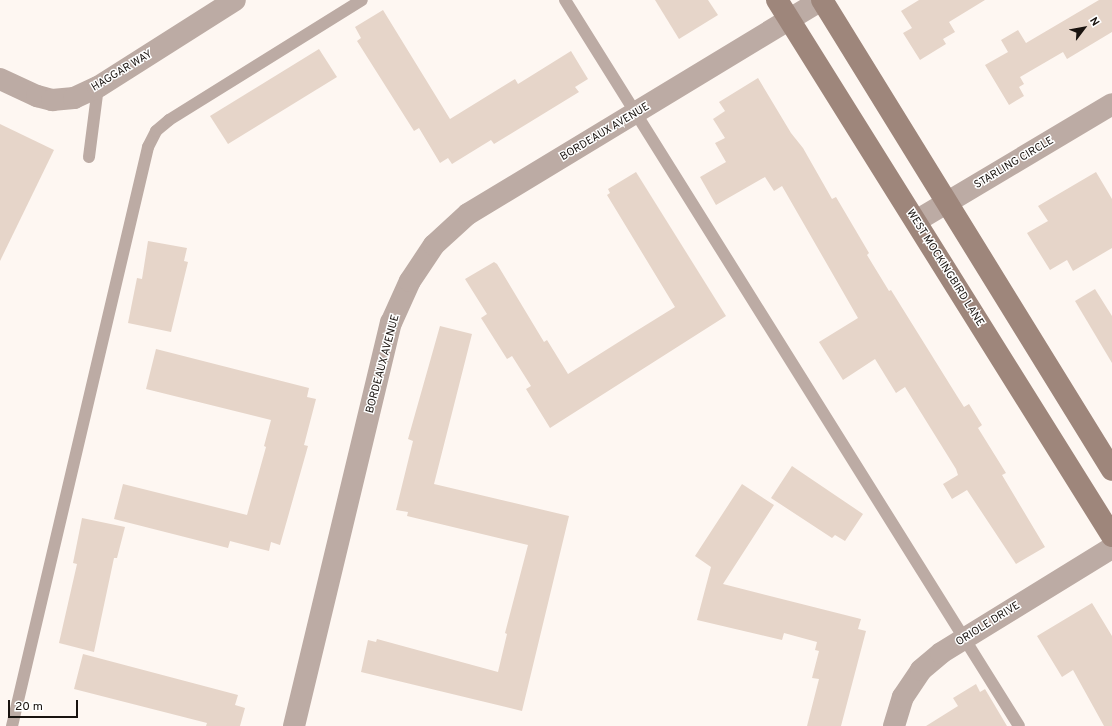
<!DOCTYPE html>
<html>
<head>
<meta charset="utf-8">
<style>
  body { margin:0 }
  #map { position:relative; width:1112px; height:726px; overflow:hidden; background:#fef7f2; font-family:Overpass,sans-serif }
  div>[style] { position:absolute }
  .building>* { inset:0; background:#e6d5c9 }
  .lane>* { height:12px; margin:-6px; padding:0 6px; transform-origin:6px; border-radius:6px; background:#bcaba4 }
  .street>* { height:22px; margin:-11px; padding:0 11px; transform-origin:11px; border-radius:11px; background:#bcaba4 }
  .secondary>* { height:22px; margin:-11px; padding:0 11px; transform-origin:11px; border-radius:11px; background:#9e867b }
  span { translate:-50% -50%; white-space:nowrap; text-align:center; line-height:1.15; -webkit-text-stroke:3px #fff; paint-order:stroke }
  .street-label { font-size:11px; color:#19130f }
  .north { position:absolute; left:1064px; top:8px; width:40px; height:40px; -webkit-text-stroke:3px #fff; paint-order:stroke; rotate:58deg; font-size:11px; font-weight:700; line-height:16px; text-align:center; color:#19130f }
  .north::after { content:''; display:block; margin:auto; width:14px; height:18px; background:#19130f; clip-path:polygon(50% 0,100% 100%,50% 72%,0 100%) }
  .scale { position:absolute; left:8px; top:700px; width:70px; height:18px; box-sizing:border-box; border:2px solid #19130f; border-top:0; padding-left:5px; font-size:12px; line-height:14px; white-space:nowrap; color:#19130f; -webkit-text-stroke:3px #fff; paint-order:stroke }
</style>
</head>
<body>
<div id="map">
  <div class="building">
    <i style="clip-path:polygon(655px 0,708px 0,718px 15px,679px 39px)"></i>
    <i style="clip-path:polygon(919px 0,985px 0,949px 22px,955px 32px,943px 39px,946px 44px,920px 60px,903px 33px,912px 28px,901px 11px)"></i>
    <i style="clip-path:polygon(1099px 0,1112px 0,1112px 32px,1067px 59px,1063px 52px,1020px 77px,1024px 84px,1019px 87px,1024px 96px,1009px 105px,985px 65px,1008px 52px,1001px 40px,1018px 30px,1026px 43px)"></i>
    <i style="clip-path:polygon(383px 10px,450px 119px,515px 79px,518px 84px,571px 51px,588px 79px,575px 87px,579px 92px,494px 144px,491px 140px,452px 164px,448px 158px,440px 163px,419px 128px,414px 131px,357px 41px,361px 38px,355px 27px)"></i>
    <i style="clip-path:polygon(319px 49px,337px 77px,228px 144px,210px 116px)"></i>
    <i style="clip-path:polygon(758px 78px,791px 133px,803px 148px,832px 199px,836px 197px,869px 253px,867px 255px,889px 291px,891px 290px,957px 396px,964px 407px,969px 404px,982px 425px,978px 428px,1006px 473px,1002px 475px,1045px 547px,1016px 564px,967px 490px,952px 499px,943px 484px,958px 475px,956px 469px,905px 387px,896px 393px,875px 359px,843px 380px,819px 342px,858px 318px,782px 186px,774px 191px,765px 177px,716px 205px,700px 177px,726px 162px,715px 143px,725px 138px,713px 119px,725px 111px,719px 102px)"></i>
    <i style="clip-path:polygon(0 124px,54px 150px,0 261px)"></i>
    <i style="clip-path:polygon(636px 172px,726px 316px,550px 428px,526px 389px,531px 386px,512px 356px,507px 359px,481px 318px,487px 314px,465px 279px,494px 262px,497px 264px,544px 342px,547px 340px,568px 374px,633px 333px,675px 307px,607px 195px,610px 193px,608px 189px)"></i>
    <i style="clip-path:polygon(1096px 172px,1112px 199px,1112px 248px,1073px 271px,1067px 260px,1050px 270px,1027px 233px,1048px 221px,1038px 206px)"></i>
    <i style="clip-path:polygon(148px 241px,187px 248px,184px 261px,188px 262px,171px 332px,128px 323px,137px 278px,142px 279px)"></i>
    <i style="clip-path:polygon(1095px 289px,1112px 316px,1112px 363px,1075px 301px)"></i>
    <i style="clip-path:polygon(440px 326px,472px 334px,434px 484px,569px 516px,522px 711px,361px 672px,368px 640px,376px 642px,377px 639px,498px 672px,507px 634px,505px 633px,528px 545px,407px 516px,408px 512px,396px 510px,413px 441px,408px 439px)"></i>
    <i style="clip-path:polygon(156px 349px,309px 388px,307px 397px,316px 399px,304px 445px,308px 446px,280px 545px,271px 542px,269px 551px,230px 541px,228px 548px,114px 519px,123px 484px,247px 515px,266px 447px,264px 446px,271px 420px,146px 389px)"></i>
    <i style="clip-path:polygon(792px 466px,863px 514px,845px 541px,835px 535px,832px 538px,771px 498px)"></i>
    <i style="clip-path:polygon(742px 484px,774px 505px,723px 584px,861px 619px,858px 629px,866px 631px,841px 726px,807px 726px,819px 679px,812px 678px,819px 651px,815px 650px,817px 642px,784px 633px,782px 640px,697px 620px,711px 567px,695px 556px)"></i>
    <i style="clip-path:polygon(82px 518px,125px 527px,117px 558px,114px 558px,94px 652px,59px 643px,77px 564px,73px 563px)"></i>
    <i style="clip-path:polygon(1092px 603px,1112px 636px,1112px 726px,1104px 726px,1073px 670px,1062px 677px,1037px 636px)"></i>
    <i style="clip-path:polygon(83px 654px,238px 695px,235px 705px,245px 708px,240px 726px,206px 726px,207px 723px,74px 689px)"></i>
    <i style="clip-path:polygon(976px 684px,980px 692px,985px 689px,1007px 726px,926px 726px,958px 706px,953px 698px)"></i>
  </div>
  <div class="lane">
    <i style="left:565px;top:0;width:856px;rotate:57.98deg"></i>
    <i style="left:89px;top:157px;width:71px;rotate:-82.7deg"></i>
    <i style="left:12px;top:726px;width:595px;rotate:-76.78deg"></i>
    <i style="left:148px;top:147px;width:18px;rotate:-63deg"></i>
    <i style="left:156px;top:131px;width:17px;rotate:-40deg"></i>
    <i style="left:169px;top:120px;width:227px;rotate:-31.9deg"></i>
  </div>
  <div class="street">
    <i style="left:0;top:79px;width:41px;rotate:24.7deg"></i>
    <i style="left:37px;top:96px;width:16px;rotate:15deg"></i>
    <i style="left:52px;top:100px;width:22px;rotate:-5deg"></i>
    <i style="left:74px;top:98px;width:26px;rotate:-25deg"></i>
    <i style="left:98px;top:87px;width:162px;rotate:-32.4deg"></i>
    <i style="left:916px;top:221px;width:228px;rotate:-30.8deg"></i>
    <i style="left:294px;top:726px;width:415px;rotate:-76.5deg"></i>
    <i style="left:391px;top:323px;width:46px;rotate:-65.7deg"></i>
    <i style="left:410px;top:281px;width:43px;rotate:-56.3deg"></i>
    <i style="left:434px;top:245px;width:46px;rotate:-42.4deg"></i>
    <i style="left:468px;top:214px;width:413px;rotate:-31.2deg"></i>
    <i style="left:894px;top:726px;width:30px;rotate:-73deg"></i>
    <i style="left:903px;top:697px;width:32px;rotate:-56deg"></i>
    <i style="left:921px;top:670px;width:26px;rotate:-40deg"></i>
    <i style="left:941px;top:653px;width:201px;rotate:-31.6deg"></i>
  </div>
  <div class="secondary">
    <i style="left:777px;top:0;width:632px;rotate:57.99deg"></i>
    <i style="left:822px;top:0;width:552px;rotate:58.32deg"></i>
  </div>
  <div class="street-label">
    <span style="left:122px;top:71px;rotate:-31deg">HAGGAR WAY</span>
    <span style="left:605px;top:132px;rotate:-31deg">BORDEAUX AVENUE</span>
    <span style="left:1014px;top:163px;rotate:-31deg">STARLING CIRCLE</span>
    <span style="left:945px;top:268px;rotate:58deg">WEST MOCKINGBIRD LANE</span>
    <span style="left:383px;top:364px;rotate:-75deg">BORDEAUX AVENUE</span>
    <span style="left:988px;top:624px;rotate:-32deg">ORIOLE DRIVE</span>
  </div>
  <div class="north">N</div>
  <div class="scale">20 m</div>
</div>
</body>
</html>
